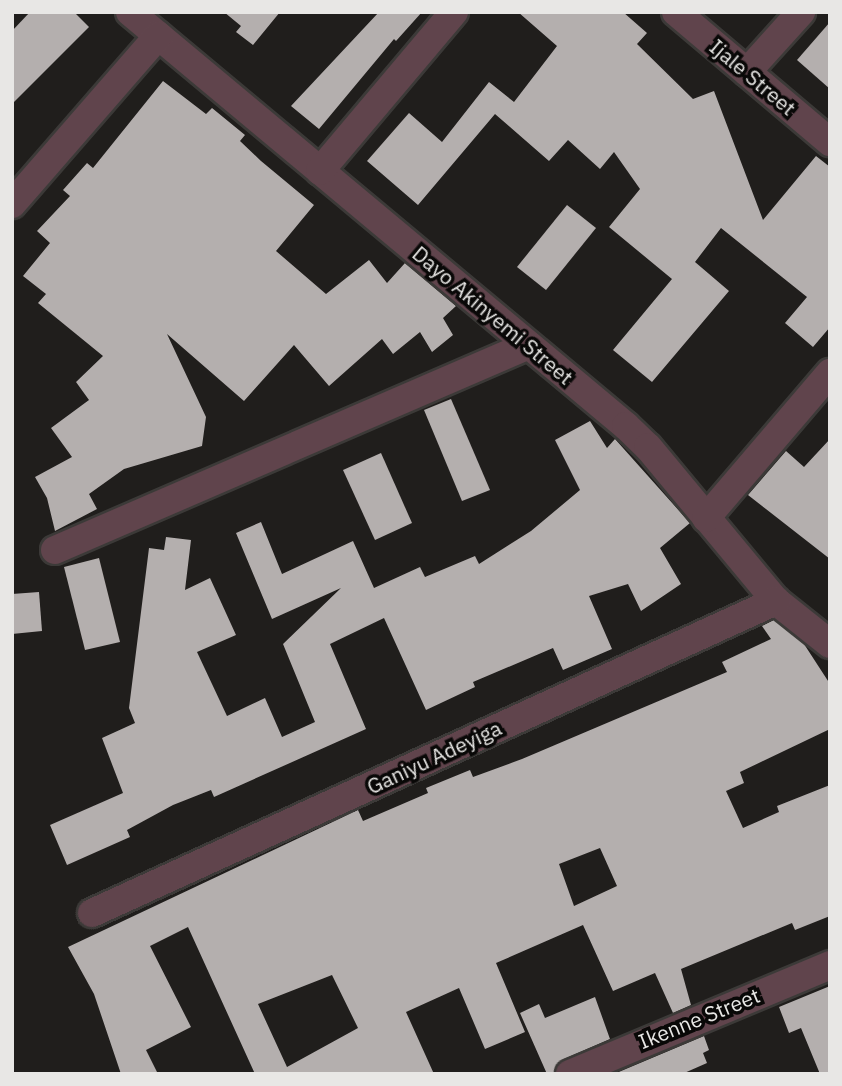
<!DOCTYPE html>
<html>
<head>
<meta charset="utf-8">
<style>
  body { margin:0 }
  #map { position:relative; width:842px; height:1086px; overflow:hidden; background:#201e1c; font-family:"IBM Plex Sans",sans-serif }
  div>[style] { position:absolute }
  .building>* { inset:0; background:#b4afae }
  .roads { filter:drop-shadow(2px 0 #3c3a38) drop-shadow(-2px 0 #3c3a38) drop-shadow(0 2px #3c3a38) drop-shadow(0 -2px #3c3a38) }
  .street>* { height:28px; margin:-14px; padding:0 14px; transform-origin:14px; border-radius:14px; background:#60444c }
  span { translate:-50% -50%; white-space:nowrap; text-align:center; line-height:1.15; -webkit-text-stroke:7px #090807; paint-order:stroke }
  .street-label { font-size:21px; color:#e8e7e5 }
  .frame { position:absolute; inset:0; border:14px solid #e8e7e5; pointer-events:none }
</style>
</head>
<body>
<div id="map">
  <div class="building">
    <i style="clip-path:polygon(30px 12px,74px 12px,89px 27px,12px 104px,12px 31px)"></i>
    <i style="clip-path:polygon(224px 12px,280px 12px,253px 45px,236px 32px,241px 26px)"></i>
    <i style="clip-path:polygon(379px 12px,422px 12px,396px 41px,394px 39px,319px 129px,291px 106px)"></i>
    <i style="clip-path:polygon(518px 12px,623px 12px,647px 33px,637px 44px,693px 99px,714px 91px,763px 220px,816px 156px,830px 167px,830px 327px,813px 347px,785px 323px,807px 297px,721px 228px,695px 262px,729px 291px,652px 382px,613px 350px,672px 279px,609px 227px,640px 189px,614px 152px,600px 169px,568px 140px,549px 161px,495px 114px,418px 205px,367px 161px,409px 113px,442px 142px,489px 82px,514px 102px,557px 46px)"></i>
    <i style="clip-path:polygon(830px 22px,830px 89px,797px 60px)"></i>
    <i style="clip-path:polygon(163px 81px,206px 114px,212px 108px,245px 135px,240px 141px,261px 161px,314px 205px,276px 251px,326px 294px,369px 260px,387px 283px,405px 263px,456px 306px,443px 318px,453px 335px,432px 352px,420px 332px,393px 354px,382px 339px,329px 386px,294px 345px,244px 401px,167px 334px,206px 417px,202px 446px,124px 469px,89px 494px,97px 509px,55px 531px,47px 498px,35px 477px,72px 457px,51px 428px,89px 400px,76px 382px,103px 356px,38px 303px,46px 294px,23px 276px,50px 243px,37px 231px,70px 196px,63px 190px,87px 163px,93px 168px)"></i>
    <i style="clip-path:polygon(567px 205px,596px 228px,546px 290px,517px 267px)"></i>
    <i style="clip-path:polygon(451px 399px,490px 490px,462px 501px,424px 410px)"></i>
    <i style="clip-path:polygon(590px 421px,607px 448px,615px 439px,690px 523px,660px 548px,681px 584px,641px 611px,628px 584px,589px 596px,612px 649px,563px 670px,553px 648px,473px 682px,475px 687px,426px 710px,384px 618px,330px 644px,366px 729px,214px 797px,211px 790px,173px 805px,127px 830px,130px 837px,67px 865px,50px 825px,123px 793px,102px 738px,135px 723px,129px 708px,149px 548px,164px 550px,166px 537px,191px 540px,185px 590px,210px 578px,236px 635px,197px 652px,227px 716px,265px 698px,282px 737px,315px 722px,283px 644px,341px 588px,272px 619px,236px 533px,261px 522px,282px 574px,353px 541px,374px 588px,420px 567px,425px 577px,475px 556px,479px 564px,531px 531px,580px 490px,555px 440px)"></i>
    <i style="clip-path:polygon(830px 439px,830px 559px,748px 495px,786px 451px,804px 467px)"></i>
    <i style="clip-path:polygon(381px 453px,412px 523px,375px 540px,343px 470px)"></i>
    <i style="clip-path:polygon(99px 558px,120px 642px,85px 650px,64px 567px)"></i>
    <i style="clip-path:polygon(39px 592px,42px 631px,12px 634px,12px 594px)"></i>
    <i style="clip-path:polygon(evenodd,774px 620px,804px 644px,830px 684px,830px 729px,740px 772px,744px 783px,726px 791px,743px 828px,779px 812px,777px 806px,830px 785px,830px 916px,795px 930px,792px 923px,681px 969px,691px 1005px,673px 1013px,655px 973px,613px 991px,583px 925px,496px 963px,525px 1032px,485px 1049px,459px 988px,406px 1012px,434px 1074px,255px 1074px,188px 927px,150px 946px,191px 1027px,146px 1050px,158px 1074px,121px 1074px,94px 994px,68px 947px,358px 810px,363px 821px,428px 793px,426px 788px,470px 770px,473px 777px,522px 759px,727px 672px,722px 662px,771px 639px,762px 626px,774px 620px,600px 848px,617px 886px,574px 906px,559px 864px,600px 848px,774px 620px,332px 975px,358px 1028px,287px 1067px,258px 1004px,332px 975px)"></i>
    <i style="clip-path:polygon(830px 986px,830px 1074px,820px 1074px,801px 1028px,789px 1033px,779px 1007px)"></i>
    <i style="clip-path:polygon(595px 997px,610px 1039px,564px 1059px,554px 1074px,547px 1074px,520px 1013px,539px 1004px,545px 1018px)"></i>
    <i style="clip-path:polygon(704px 1036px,709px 1050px,703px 1053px,707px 1063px,682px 1074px,614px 1074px)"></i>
  </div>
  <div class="roads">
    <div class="street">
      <i style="left:130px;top:12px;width:646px;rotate:39.85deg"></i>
      <i style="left:626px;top:426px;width:30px;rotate:44deg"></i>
      <i style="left:648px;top:447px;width:200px;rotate:50.3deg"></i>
      <i style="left:776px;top:601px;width:69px;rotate:38.5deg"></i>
      <i style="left:676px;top:12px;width:202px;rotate:40.2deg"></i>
      <i style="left:747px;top:72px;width:81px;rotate:-48deg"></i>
      <i style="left:320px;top:171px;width:208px;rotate:-49.9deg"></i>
      <i style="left:12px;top:204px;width:223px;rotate:-49deg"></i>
      <i style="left:706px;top:518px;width:191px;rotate:-49.5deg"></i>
      <i style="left:55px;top:550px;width:516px;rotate:-23.39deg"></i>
      <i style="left:92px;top:913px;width:752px;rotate:-24.52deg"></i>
      <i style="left:570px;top:1074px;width:282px;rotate:-22.7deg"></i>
    </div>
  </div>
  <div class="street-label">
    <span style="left:753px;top:77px;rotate:40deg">Ijale Street</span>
    <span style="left:493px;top:315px;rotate:40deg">Dayo Akinyemi Street</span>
    <span style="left:434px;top:757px;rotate:-25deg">Ganiyu Adeyiga</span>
    <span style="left:699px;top:1018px;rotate:-22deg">Ikenne Street</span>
  </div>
  <div class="frame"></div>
</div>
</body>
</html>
